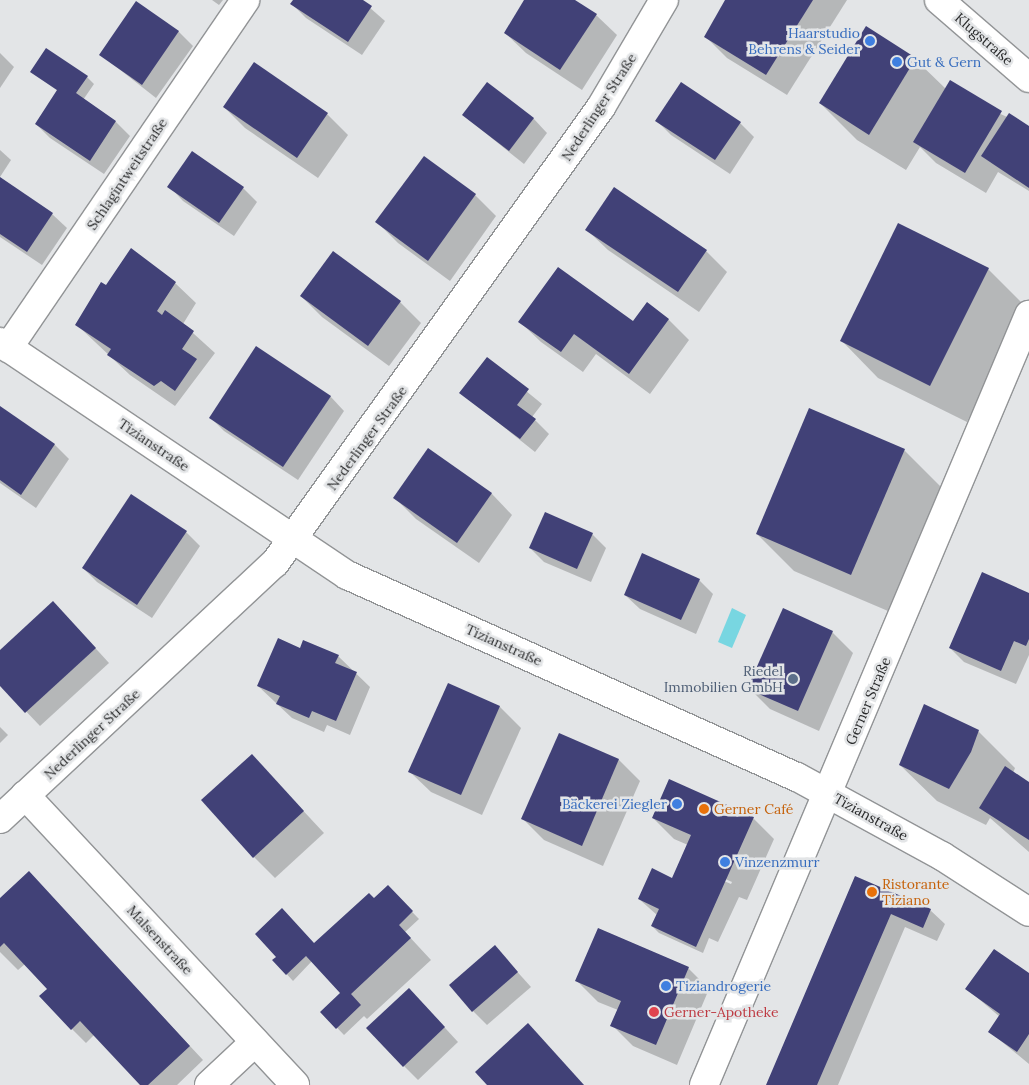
<!DOCTYPE html>
<html>
<head>
<meta charset="utf-8">
<style>
  body { margin:0 }
  #map { position:relative; width:1029px; height:1085px; overflow:hidden; background:#e3e5e7; font-family:Lora,serif }
  div>[style] { position:absolute }
  .water>* { inset:0; background:#78d6e1 }
  .shadow>* { inset:0; background:#0003 }
  .building>* { inset:0; background:#414177 }
  .roads { filter:drop-shadow(1px 0 #929496) drop-shadow(-1px 0 #929496) drop-shadow(0 1px #929496) drop-shadow(0 -1px #929496) }
  .street>* { height:28px; margin:-14px; padding:0 14px; transform-origin:14px; border-radius:14px; background:#fff }
  .dots>* { width:14px; height:14px; translate:-50% -50%; box-sizing:border-box; border:2px solid #e3e5e7; border-radius:50% }
  span { translate:-50% -50%; white-space:nowrap; text-align:center; line-height:1.15; -webkit-text-stroke:5px #e3e5e7; paint-order:stroke }
  .shop-label { font-size:14px; color:#366cbe }
  .right { translate:-100% -50%; text-align:right }
  .left { translate:0 -50%; text-align:left }
  .street-label { font-size:14px; color:#28292a }
  .service-label { font-size:14px; color:#4e5e75 }
  .food-label { font-size:14px; color:#c56008 }
  .health-label { font-size:14px; color:#be3a42 }
</style>
</head>
<body>
<div id="map">
  <div class="water">
    <i style="clip-path:polygon(732px 608px,746px 615px,732px 648px,718px 642px)"></i>
  </div>
  <div class="shadow">
    <i style="clip-path:polygon(212px 0,223px 0,219px 5px)"></i>
    <i style="clip-path:polygon(294px 0,361px 0,385px 21px,362px 55px,306px 18px,292px 4px)"></i>
    <i style="clip-path:polygon(526px 0,572px 0,596px 15px,617px 35px,582px 90px,526px 53px,505px 33px)"></i>
    <i style="clip-path:polygon(727px 0,847px 0,787px 95px,727px 58px,706px 37px)"></i>
    <i style="clip-path:polygon(137px 3px,179px 32px,193px 46px,156px 98px,100px 54px)"></i>
    <i style="clip-path:polygon(0 53px,14px 67px,0 88px)"></i>
    <i style="clip-path:polygon(915px 59px,946px 89px,1029px 127px,1029px 191px,998px 172px,986px 193px,936px 163px,920px 147px,906px 170px,857px 140px,820px 103px)"></i>
    <i style="clip-path:polygon(31px 72px,87px 77px,94px 84px,83px 100px,116px 122px,130px 136px,104px 174px,50px 138px,36px 124px,58px 91px)"></i>
    <i style="clip-path:polygon(224px 107px,327px 114px,348px 135px,318px 178px,245px 128px)"></i>
    <i style="clip-path:polygon(463px 115px,533px 118px,547px 133px,524px 164px)"></i>
    <i style="clip-path:polygon(657px 121px,740px 123px,754px 137px,730px 174px,671px 135px)"></i>
    <i style="clip-path:polygon(0 150px,11px 160px,0 177px)"></i>
    <i style="clip-path:polygon(193px 152px,243px 188px,257px 202px,234px 236px,183px 201px,169px 186px)"></i>
    <i style="clip-path:polygon(424px 158px,475px 195px,496px 216px,450px 281px,398px 243px,377px 222px)"></i>
    <i style="clip-path:polygon(0 179px,52px 214px,67px 228px,42px 265px,0 237px)"></i>
    <i style="clip-path:polygon(587px 230px,706px 251px,727px 272px,699px 312px,608px 250px)"></i>
    <i style="clip-path:polygon(988px 269px,1025px 306px,967px 422px,878px 378px,842px 341px)"></i>
    <i style="clip-path:polygon(175px 283px,196px 303px,183px 324px,215px 353px,175px 406px,130px 375px,77px 325px,106px 287px)"></i>
    <i style="clip-path:polygon(301px 296px,400px 302px,421px 323px,389px 366px,322px 317px)"></i>
    <i style="clip-path:polygon(668px 319px,689px 340px,650px 394px,596px 354px,583px 372px,541px 342px,520px 322px,633px 323px)"></i>
    <i style="clip-path:polygon(487px 359px,542px 404px,532px 417px,549px 434px,535px 452px,461px 393px)"></i>
    <i style="clip-path:polygon(330px 396px,344px 411px,298px 480px,224px 431px,210px 417px)"></i>
    <i style="clip-path:polygon(0 407px,55px 445px,69px 459px,36px 508px,0 483px)"></i>
    <i style="clip-path:polygon(429px 450px,492px 494px,512px 515px,479px 563px,416px 519px,395px 498px)"></i>
    <i style="clip-path:polygon(904px 450px,941px 487px,888px 611px,794px 571px,757px 534px)"></i>
    <i style="clip-path:polygon(186px 532px,200px 546px,152px 618px,97px 582px,83px 568px)"></i>
    <i style="clip-path:polygon(592px 534px,606px 548px,591px 582px,544px 562px,530px 548px)"></i>
    <i style="clip-path:polygon(699px 580px,713px 594px,696px 634px,640px 609px,625px 595px)"></i>
    <i style="clip-path:polygon(1029px 595px,1029px 655px,1016px 684px,964px 662px,950px 648px)"></i>
    <i style="clip-path:polygon(67px 617px,109px 663px,40px 726px,0 684px,0 652px)"></i>
    <i style="clip-path:polygon(832px 632px,853px 653px,819px 731px,770px 709px,749px 688px)"></i>
    <i style="clip-path:polygon(300px 649px,338px 656px,370px 687px,350px 735px,327px 725px,324px 732px,292px 718px,258px 686px)"></i>
    <i style="clip-path:polygon(448px 684px,500px 707px,521px 728px,482px 815px,431px 792px,410px 772px)"></i>
    <i style="clip-path:polygon(0 727px,8px 735px,0 743px)"></i>
    <i style="clip-path:polygon(978px 731px,1015px 768px,1013px 773px,1029px 783px,1029px 852px,990px 818px,986px 825px,937px 801px,900px 765px)"></i>
    <i style="clip-path:polygon(559px 734px,619px 760px,640px 781px,603px 866px,544px 840px,523px 819px)"></i>
    <i style="clip-path:polygon(252px 756px,324px 833px,275px 878px,254px 857px)"></i>
    <i style="clip-path:polygon(evenodd,653px 818px,753px 818px,774px 839px,747px 900px,739px 897px,718px 942px,709px 938px,703px 953px,659px 933px,652px 926px,657px 915px,639px 899px,673px 879px,688px 845px,674px 839px,653px 818px,705px 870px,732px 882px,731px 884px,705px 873px,705px 870px)"></i>
    <i style="clip-path:polygon(855px 877px,930px 910px,945px 924px,937px 941px,905px 927px,838px 1085px,767px 1085px)"></i>
    <i style="clip-path:polygon(388px 887px,419px 919px,405px 932px,431px 960px,367px 1019px,364px 1016px,344px 1035px,322px 1012px,346px 998px,312px 961px,293px 981px,274px 960px,315px 945px)"></i>
    <i style="clip-path:polygon(0 900px,90px 939px,203px 1060px,177px 1085px,141px 1085px,94px 1035px,86px 1043px,72px 1029px,48px 989px,25px 964px,18px 970px,0 952px)"></i>
    <i style="clip-path:polygon(495px 947px,531px 987px,487px 1025px,473px 1011px)"></i>
    <i style="clip-path:polygon(688px 968px,709px 989px,677px 1065px,633px 1046px,612px 1025px,618px 1010px,598px 1002px,577px 981px)"></i>
    <i style="clip-path:polygon(1029px 975px,1029px 1064px,990px 1032px,1000px 1017px,967px 989px)"></i>
    <i style="clip-path:polygon(423px 1004px,458px 1042px,418px 1080px,404px 1066px)"></i>
  </div>
  <div class="building">
    <i style="clip-path:polygon(293px 0,363px 0,372px 6px,348px 42px,290px 4px)"></i>
    <i style="clip-path:polygon(524px 0,575px 0,597px 14px,560px 70px,504px 33px)"></i>
    <i style="clip-path:polygon(725px 0,813px 0,766px 75px,704px 37px)"></i>
    <i style="clip-path:polygon(136px 1px,179px 31px,142px 85px,99px 55px)"></i>
    <i style="clip-path:polygon(866px 26px,916px 58px,869px 135px,819px 103px)"></i>
    <i style="clip-path:polygon(46px 48px,88px 76px,76px 93px,116px 121px,90px 161px,35px 124px,57px 90px,30px 72px)"></i>
    <i style="clip-path:polygon(254px 62px,328px 113px,297px 158px,223px 107px)"></i>
    <i style="clip-path:polygon(950px 80px,1002px 111px,965px 173px,913px 142px)"></i>
    <i style="clip-path:polygon(487px 82px,534px 118px,509px 151px,462px 115px)"></i>
    <i style="clip-path:polygon(681px 82px,741px 122px,715px 160px,655px 121px)"></i>
    <i style="clip-path:polygon(1009px 113px,1029px 126px,1029px 188px,981px 156px)"></i>
    <i style="clip-path:polygon(192px 151px,244px 187px,219px 223px,167px 187px)"></i>
    <i style="clip-path:polygon(424px 156px,476px 194px,428px 261px,375px 222px)"></i>
    <i style="clip-path:polygon(0 177px,53px 213px,27px 252px,0 234px)"></i>
    <i style="clip-path:polygon(614px 187px,707px 250px,678px 292px,585px 230px)"></i>
    <i style="clip-path:polygon(898px 223px,989px 268px,930px 386px,840px 341px)"></i>
    <i style="clip-path:polygon(131px 248px,176px 282px,157px 311px,162px 315px,165px 310px,194px 331px,182px 349px,197px 359px,175px 391px,161px 381px,154px 386px,107px 355px,111px 349px,75px 325px,101px 282px,106px 285px)"></i>
    <i style="clip-path:polygon(333px 251px,401px 301px,368px 346px,300px 296px)"></i>
    <i style="clip-path:polygon(558px 267px,633px 321px,647px 302px,669px 319px,629px 374px,574px 334px,561px 352px,518px 322px)"></i>
    <i style="clip-path:polygon(256px 346px,331px 396px,283px 467px,209px 418px)"></i>
    <i style="clip-path:polygon(487px 357px,529px 389px,517px 405px,536px 419px,520px 439px,459px 393px)"></i>
    <i style="clip-path:polygon(0 406px,55px 444px,21px 495px,0 480px)"></i>
    <i style="clip-path:polygon(809px 408px,905px 449px,851px 575px,756px 534px)"></i>
    <i style="clip-path:polygon(428px 448px,492px 493px,457px 543px,393px 498px)"></i>
    <i style="clip-path:polygon(131px 494px,187px 531px,137px 605px,82px 568px)"></i>
    <i style="clip-path:polygon(545px 512px,593px 533px,577px 569px,529px 548px)"></i>
    <i style="clip-path:polygon(642px 553px,700px 579px,681px 620px,624px 595px)"></i>
    <i style="clip-path:polygon(982px 572px,1029px 593px,1029px 639px,1026px 646px,1014px 641px,1001px 671px,949px 648px)"></i>
    <i style="clip-path:polygon(53px 601px,96px 648px,25px 713px,0 686px,0 650px)"></i>
    <i style="clip-path:polygon(783px 608px,833px 631px,798px 711px,747px 689px)"></i>
    <i style="clip-path:polygon(278px 638px,300px 648px,303px 640px,339px 655px,335px 663px,357px 672px,336px 721px,312px 711px,309px 718px,276px 704px,280px 696px,257px 686px)"></i>
    <i style="clip-path:polygon(448px 683px,500px 706px,461px 795px,408px 772px)"></i>
    <i style="clip-path:polygon(924px 704px,979px 730px,971px 752px,949px 789px,899px 765px)"></i>
    <i style="clip-path:polygon(559px 733px,619px 759px,582px 846px,521px 819px)"></i>
    <i style="clip-path:polygon(252px 754px,304px 811px,253px 858px,201px 800px)"></i>
    <i style="clip-path:polygon(1005px 766px,1029px 782px,1029px 840px,979px 808px)"></i>
    <i style="clip-path:polygon(669px 779px,754px 817px,696px 947px,651px 926px,659px 909px,638px 899px,652px 868px,672px 878px,691px 835px,652px 818px)"></i>
    <i style="clip-path:polygon(29px 871px,190px 1046px,148px 1085px,140px 1085px,80px 1021px,71px 1030px,39px 996px,47px 989px,4px 943px,0 947px,0 898px)"></i>
    <i style="clip-path:polygon(855px 876px,931px 909px,923px 928px,891px 914px,817px 1085px,766px 1085px)"></i>
    <i style="clip-path:polygon(388px 885px,413px 911px,399px 925px,411px 938px,351px 994px,361px 1005px,336px 1029px,320px 1012px,340px 993px,306px 956px,286px 975px,272px 960px,276px 957px,255px 934px,282px 908px,314px 943px,369px 893px,374px 898px)"></i>
    <i style="clip-path:polygon(598px 928px,689px 967px,656px 1045px,610px 1026px,621px 1001px,575px 981px)"></i>
    <i style="clip-path:polygon(495px 945px,518px 972px,472px 1012px,449px 985px)"></i>
    <i style="clip-path:polygon(994px 949px,1029px 973px,1029px 1034px,1017px 1052px,988px 1032px,1000px 1014px,965px 989px)"></i>
    <i style="clip-path:polygon(409px 988px,445px 1027px,403px 1067px,366px 1028px)"></i>
    <i style="clip-path:polygon(528px 1023px,584px 1085px,487px 1085px,475px 1072px)"></i>
  </div>
  <div class="roads">
    <div class="street">
      <i style="left:939px;top:0;width:119px;rotate:40.9deg"></i>
      <i style="left:0;top:342px;width:418px;rotate:33.9deg"></i>
      <i style="left:347px;top:575px;width:493px;rotate:24.2deg"></i>
      <i style="left:797px;top:777px;width:165px;rotate:28.6deg"></i>
      <i style="left:942px;top:856px;width:103px;rotate:32.8deg"></i>
      <i style="left:8px;top:348px;width:421px;rotate:-55.7deg"></i>
      <i style="left:25px;top:795px;width:396px;rotate:47deg"></i>
      <i style="left:0;top:819px;width:376px;rotate:-43deg"></i>
      <i style="left:275px;top:563px;width:561px;rotate:-54.44deg"></i>
      <i style="left:601px;top:107px;width:124px;rotate:-59.5deg"></i>
      <i style="left:209px;top:1085px;width:63px;rotate:-43.1deg"></i>
      <i style="left:704px;top:1085px;width:836px;rotate:-67.12deg"></i>
    </div>
  </div>
  <div class="dots">
    <i style="left:870px;top:41px;background:#3f7fe0"></i>
    <i style="left:897px;top:62px;background:#3f7fe0"></i>
    <i style="left:793px;top:679px;background:#5c6f8a"></i>
    <i style="left:677px;top:804px;background:#3f7fe0"></i>
    <i style="left:704px;top:809px;background:#e8710a"></i>
    <i style="left:725px;top:862px;background:#3f7fe0"></i>
    <i style="left:872px;top:892px;background:#e8710a"></i>
    <i style="left:666px;top:986px;background:#3f7fe0"></i>
    <i style="left:654px;top:1012px;background:#e0444e"></i>
  </div>
  <div class="shop-label">
    <span class="right" style="left:860px;top:41px">Haarstudio<br>Behrens &amp; Seider</span>
    <span class="left" style="left:907px;top:62px">Gut &amp; Gern</span>
    <span class="right" style="left:667px;top:804px">Bäckerei Ziegler</span>
    <span class="left" style="left:735px;top:862px">Vinzenzmurr</span>
    <span class="left" style="left:676px;top:986px">Tiziandrogerie</span>
  </div>
  <div class="street-label">
    <span style="left:984px;top:39px;rotate:41deg">Klugstraße</span>
    <span style="left:599px;top:107px;rotate:-57deg">Nederlinger Straße</span>
    <span style="left:127px;top:174px;rotate:-56deg">Schlagintweitstraße</span>
    <span style="left:367px;top:438px;rotate:-54deg">Nederlinger Straße</span>
    <span style="left:154px;top:445px;rotate:34deg">Tizianstraße</span>
    <span style="left:504px;top:645px;rotate:24deg">Tizianstraße</span>
    <span style="left:868px;top:701px;rotate:-67deg">Gerner Straße</span>
    <span style="left:92px;top:734px;rotate:-43deg">Nederlinger Straße</span>
    <span style="left:871px;top:817px;rotate:29deg">Tizianstraße</span>
    <span style="left:160px;top:940px;rotate:47deg">Malsenstraße</span>
  </div>
  <div class="service-label">
    <span class="right" style="left:783px;top:679px">Riedel<br>Immobilien GmbH</span>
  </div>
  <div class="food-label">
    <span class="left" style="left:714px;top:809px">Gerner Café</span>
    <span class="left" style="left:882px;top:892px">Ristorante<br>Tiziano</span>
  </div>
  <div class="health-label">
    <span class="left" style="left:664px;top:1012px">Gerner-Apotheke</span>
  </div>
</div>
</body>
</html>
